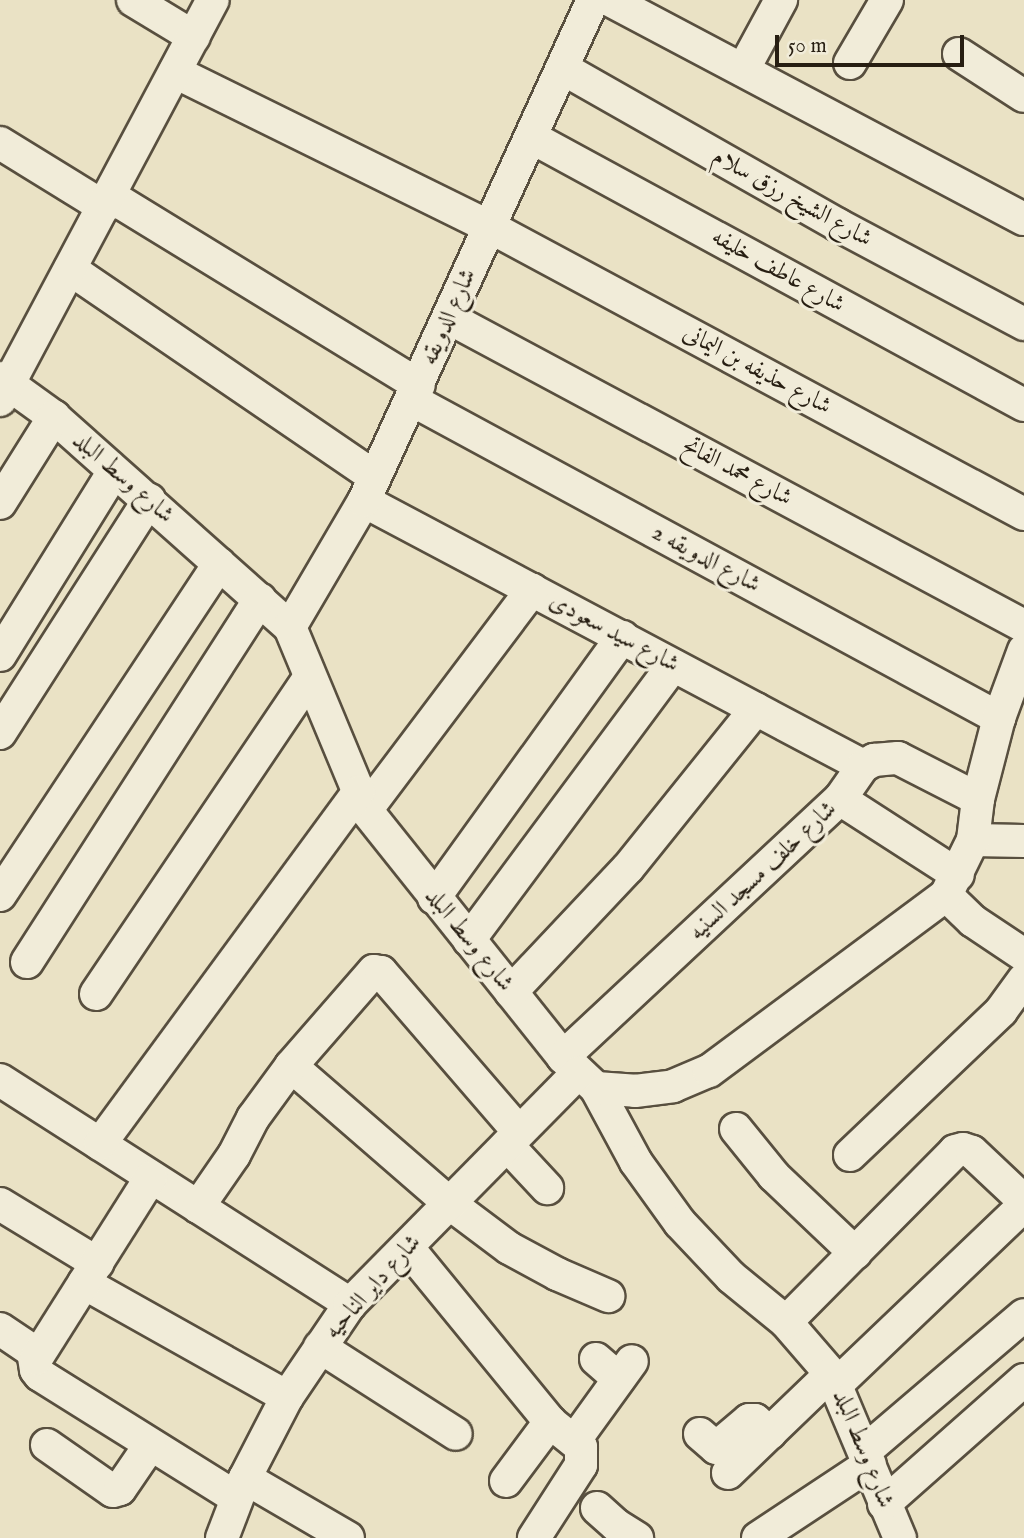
<!DOCTYPE html>
<html>
<head>
<meta charset="utf-8">
<style>
  body { margin:0 }
  #map { position:relative; width:1024px; height:1538px; overflow:hidden; background:#eae2c5; font-family:"IM FELL English",Amiri,serif }
  div>[style] { position:absolute }
  .roads { filter:drop-shadow(2px 0 #584f3f) drop-shadow(-2px 0 #584f3f) drop-shadow(0 2px #584f3f) drop-shadow(0 -2px #584f3f) }
  .minor>* { height:32px; margin:-16px; padding:0 16px; transform-origin:16px; border-radius:16px; background:#f1ecd9 }
  span { translate:-50% -50%; white-space:nowrap; text-align:center; line-height:1.15; -webkit-text-stroke:6px #f1ecd9; paint-order:stroke }
  .street-label { font-size:24px; color:#271e12 }
  .scale { position:absolute; left:775px; top:35px; width:189px; height:32px; box-sizing:border-box; border:4px solid #271e12; border-top:0; padding-left:9px; font-size:21px; line-height:24px; white-space:nowrap; color:#271e12; -webkit-text-stroke:5px #f1ecd9; paint-order:stroke }
</style>
</head>
<body>
<div id="map">
  <div class="roads">
    <div class="minor">
      <i style="left:133px;top:0;width:71px;rotate:31.2deg"></i>
      <i style="left:610px;top:0;width:468px;rotate:27.9deg"></i>
      <i style="left:959px;top:54px;width:77px;rotate:32.9deg"></i>
      <i style="left:850px;top:63px;width:73px;rotate:-59.6deg"></i>
      <i style="left:562px;top:68px;width:318px;rotate:29.6deg"></i>
      <i style="left:838px;top:225px;width:211px;rotate:28deg"></i>
      <i style="left:743px;top:70px;width:80px;rotate:-61.5deg"></i>
      <i style="left:175px;top:72px;width:351px;rotate:26.2deg"></i>
      <i style="left:490px;top:227px;width:606px;rotate:28.26deg"></i>
      <i style="left:531px;top:137px;width:561px;rotate:28.53deg"></i>
      <i style="left:0;top:143px;width:122px;rotate:31.6deg"></i>
      <i style="left:110px;top:196px;width:362px;rotate:31.5deg"></i>
      <i style="left:70px;top:269px;width:369px;rotate:34.3deg"></i>
      <i style="left:449px;top:318px;width:652px;rotate:28.18deg"></i>
      <i style="left:0;top:378px;width:67px;rotate:35.8deg"></i>
      <i style="left:54px;top:417px;width:316px;rotate:41.7deg"></i>
      <i style="left:290px;top:627px;width:198px;rotate:67.4deg"></i>
      <i style="left:366px;top:810px;width:316px;rotate:51.4deg"></i>
      <i style="left:563px;top:1057px;width:45px;rotate:43.2deg"></i>
      <i style="left:596px;top:1088px;width:84px;rotate:61.6deg"></i>
      <i style="left:636px;top:1162px;width:75px;rotate:54.2deg"></i>
      <i style="left:680px;top:1223px;width:74px;rotate:46.6deg"></i>
      <i style="left:731px;top:1277px;width:71px;rotate:39.3deg"></i>
      <i style="left:786px;top:1322px;width:69px;rotate:49.1deg"></i>
      <i style="left:831px;top:1374px;width:178px;rotate:67.2deg"></i>
      <i style="left:0;top:400px;width:453px;rotate:-62deg"></i>
      <i style="left:412px;top:400px;width:668px;rotate:28.45deg"></i>
      <i style="left:364px;top:501px;width:565px;rotate:27.97deg"></i>
      <i style="left:0;top:503px;width:102px;rotate:-57.9deg"></i>
      <i style="left:290px;top:627px;width:146px;rotate:-59.6deg"></i>
      <i style="left:364px;top:501px;width:551px;rotate:-65.44deg"></i>
      <i style="left:0;top:655px;width:216px;rotate:-58.2deg"></i>
      <i style="left:0;top:733px;width:277px;rotate:-57.4deg"></i>
      <i style="left:840px;top:799px;width:140px;rotate:32.8deg"></i>
      <i style="left:366px;top:810px;width:276px;rotate:-53deg"></i>
      <i style="left:973px;top:840px;width:51px;rotate:1.1deg"></i>
      <i style="left:0;top:895px;width:397px;rotate:-56.5deg"></i>
      <i style="left:946px;top:895px;width:37px;rotate:44deg"></i>
      <i style="left:973px;top:921px;width:61px;rotate:33.7deg"></i>
      <i style="left:434px;top:898px;width:322px;rotate:-54.2deg"></i>
      <i style="left:469px;top:940px;width:342px;rotate:-53.4deg"></i>
      <i style="left:27px;top:962px;width:431px;rotate:-57.3deg"></i>
      <i style="left:511px;top:992px;width:170px;rotate:-46.7deg"></i>
      <i style="left:628px;top:868px;width:204px;rotate:-51.2deg"></i>
      <i style="left:96px;top:994px;width:381px;rotate:-56deg"></i>
      <i style="left:563px;top:1057px;width:379px;rotate:-43deg"></i>
      <i style="left:840px;top:799px;width:40px;rotate:-55.1deg"></i>
      <i style="left:863px;top:766px;width:13px;rotate:-29deg"></i>
      <i style="left:874px;top:760px;width:24px;rotate:-5deg"></i>
      <i style="left:898px;top:758px;width:90px;rotate:27.1deg"></i>
      <i style="left:291px;top:1066px;width:209px;rotate:40.9deg"></i>
      <i style="left:449px;top:1203px;width:75px;rotate:36.9deg"></i>
      <i style="left:509px;top:1248px;width:55px;rotate:28.4deg"></i>
      <i style="left:557px;top:1274px;width:56px;rotate:23.3deg"></i>
      <i style="left:0;top:1080px;width:416px;rotate:32.6deg"></i>
      <i style="left:596px;top:1088px;width:39px;rotate:4deg"></i>
      <i style="left:635px;top:1091px;width:38px;rotate:-7deg"></i>
      <i style="left:673px;top:1086px;width:39px;rotate:-23deg"></i>
      <i style="left:709px;top:1071px;width:295px;rotate:-36.6deg"></i>
      <i style="left:946px;top:895px;width:61px;rotate:-63.9deg"></i>
      <i style="left:973px;top:840px;width:41px;rotate:-83deg"></i>
      <i style="left:978px;top:799px;width:84px;rotate:-75.5deg"></i>
      <i style="left:999px;top:718px;width:72px;rotate:-69.8deg"></i>
      <i style="left:736px;top:1129px;width:60px;rotate:51deg"></i>
      <i style="left:774px;top:1176px;width:112px;rotate:43.5deg"></i>
      <i style="left:100px;top:1144px;width:437px;rotate:-53.7deg"></i>
      <i style="left:507px;top:1145px;width:59px;rotate:47.1deg"></i>
      <i style="left:850px;top:1155px;width:209px;rotate:-43.6deg"></i>
      <i style="left:1001px;top:1011px;width:39px;rotate:-54deg"></i>
      <i style="left:0;top:1204px;width:114px;rotate:31.3deg"></i>
      <i style="left:198px;top:1207px;width:63px;rotate:-55.3deg"></i>
      <i style="left:234px;top:1155px;width:42px;rotate:-62.8deg"></i>
      <i style="left:253px;top:1118px;width:64px;rotate:-53.8deg"></i>
      <i style="left:291px;top:1066px;width:126px;rotate:-48.9deg"></i>
      <i style="left:374px;top:971px;width:7px;rotate:8deg"></i>
      <i style="left:381px;top:972px;width:211px;rotate:49.2deg"></i>
      <i style="left:407px;top:1247px;width:226px;rotate:50.7deg"></i>
      <i style="left:550px;top:1422px;width:40px;rotate:39deg"></i>
      <i style="left:581px;top:1447px;width:18px;rotate:90deg"></i>
      <i style="left:581px;top:1465px;width:87px;rotate:122.8deg"></i>
      <i style="left:84px;top:1283px;width:233px;rotate:29.3deg"></i>
      <i style="left:786px;top:1322px;width:240px;rotate:-45.3deg"></i>
      <i style="left:955px;top:1151px;width:8px;rotate:-14deg"></i>
      <i style="left:963px;top:1149px;width:9px;rotate:18deg"></i>
      <i style="left:972px;top:1152px;width:71px;rotate:43.3deg"></i>
      <i style="left:0;top:1329px;width:40px;rotate:34deg"></i>
      <i style="left:33px;top:1351px;width:19px;rotate:81deg"></i>
      <i style="left:36px;top:1370px;width:6px;rotate:51deg"></i>
      <i style="left:40px;top:1375px;width:232px;rotate:32deg"></i>
      <i style="left:320px;top:1347px;width:161px;rotate:32.6deg"></i>
      <i style="left:36px;top:1359px;width:215px;rotate:-57.7deg"></i>
      <i style="left:596px;top:1359px;width:30px;rotate:41deg"></i>
      <i style="left:838px;top:1383px;width:257px;rotate:-43.7deg"></i>
      <i style="left:700px;top:1434px;width:21px;rotate:41deg"></i>
      <i style="left:716px;top:1448px;width:43px;rotate:-40.3deg"></i>
      <i style="left:749px;top:1420px;width:6px"></i>
      <i style="left:755px;top:1420px;width:20px;rotate:41deg"></i>
      <i style="left:575px;top:1440px;width:97px;rotate:-54.2deg"></i>
      <i style="left:47px;top:1445px;width:80px;rotate:34.9deg"></i>
      <i style="left:113px;top:1491px;width:7px;rotate:-16deg"></i>
      <i style="left:120px;top:1489px;width:53px;rotate:-55.7deg"></i>
      <i style="left:865px;top:1451px;width:209px;rotate:-40.5deg"></i>
      <i style="left:728px;top:1473px;width:143px;rotate:-43.9deg"></i>
      <i style="left:245px;top:1478px;width:119px;rotate:30.2deg"></i>
      <i style="left:506px;top:1481px;width:74px;rotate:-53.3deg"></i>
      <i style="left:884px;top:1504px;width:187px;rotate:-41.5deg"></i>
      <i style="left:597px;top:1508px;width:25px;rotate:42deg"></i>
      <i style="left:616px;top:1525px;width:25px;rotate:32deg"></i>
      <i style="left:222px;top:1538px;width:64px;rotate:-69deg"></i>
      <i style="left:245px;top:1478px;width:91px;rotate:-62.6deg"></i>
      <i style="left:287px;top:1397px;width:112px;rotate:-55.9deg"></i>
      <i style="left:350px;top:1304px;width:325px;rotate:-45.4deg"></i>
      <i style="left:758px;top:1538px;width:134px;rotate:-33.5deg"></i>
    </div>
  </div>
  <div class="street-label">
    <span style="left:792px;top:198px;rotate:29deg">شارع الشيخ رزق سلام</span>
    <span style="left:778px;top:271px;rotate:29deg">شارع عاطف خليفه</span>
    <span style="left:449px;top:317px;rotate:-66deg">شارع الدويقه</span>
    <span style="left:757px;top:370px;rotate:28deg">شارع حذيفه بن اليمانى</span>
    <span style="left:737px;top:472px;rotate:28deg">شارع محمد الفاتح</span>
    <span style="left:123px;top:478px;rotate:41deg">شارع وسط البلد</span>
    <span style="left:706px;top:559px;rotate:28deg">شارع الدويقه 2</span>
    <span style="left:614px;top:633px;rotate:28deg">شارع سيد سعودى</span>
    <span style="left:763px;top:871px;rotate:-43deg">شارع خلف مسجد السنيه</span>
    <span style="left:469px;top:940px;rotate:51deg">شارع وسط البلد</span>
    <span style="left:373px;top:1287px;rotate:-48deg">شارع داير الناحيه</span>
    <span style="left:863px;top:1449px;rotate:68deg">شارع وسط البلد</span>
  </div>
  <div class="scale">50 m</div>
</div>
</body>
</html>
